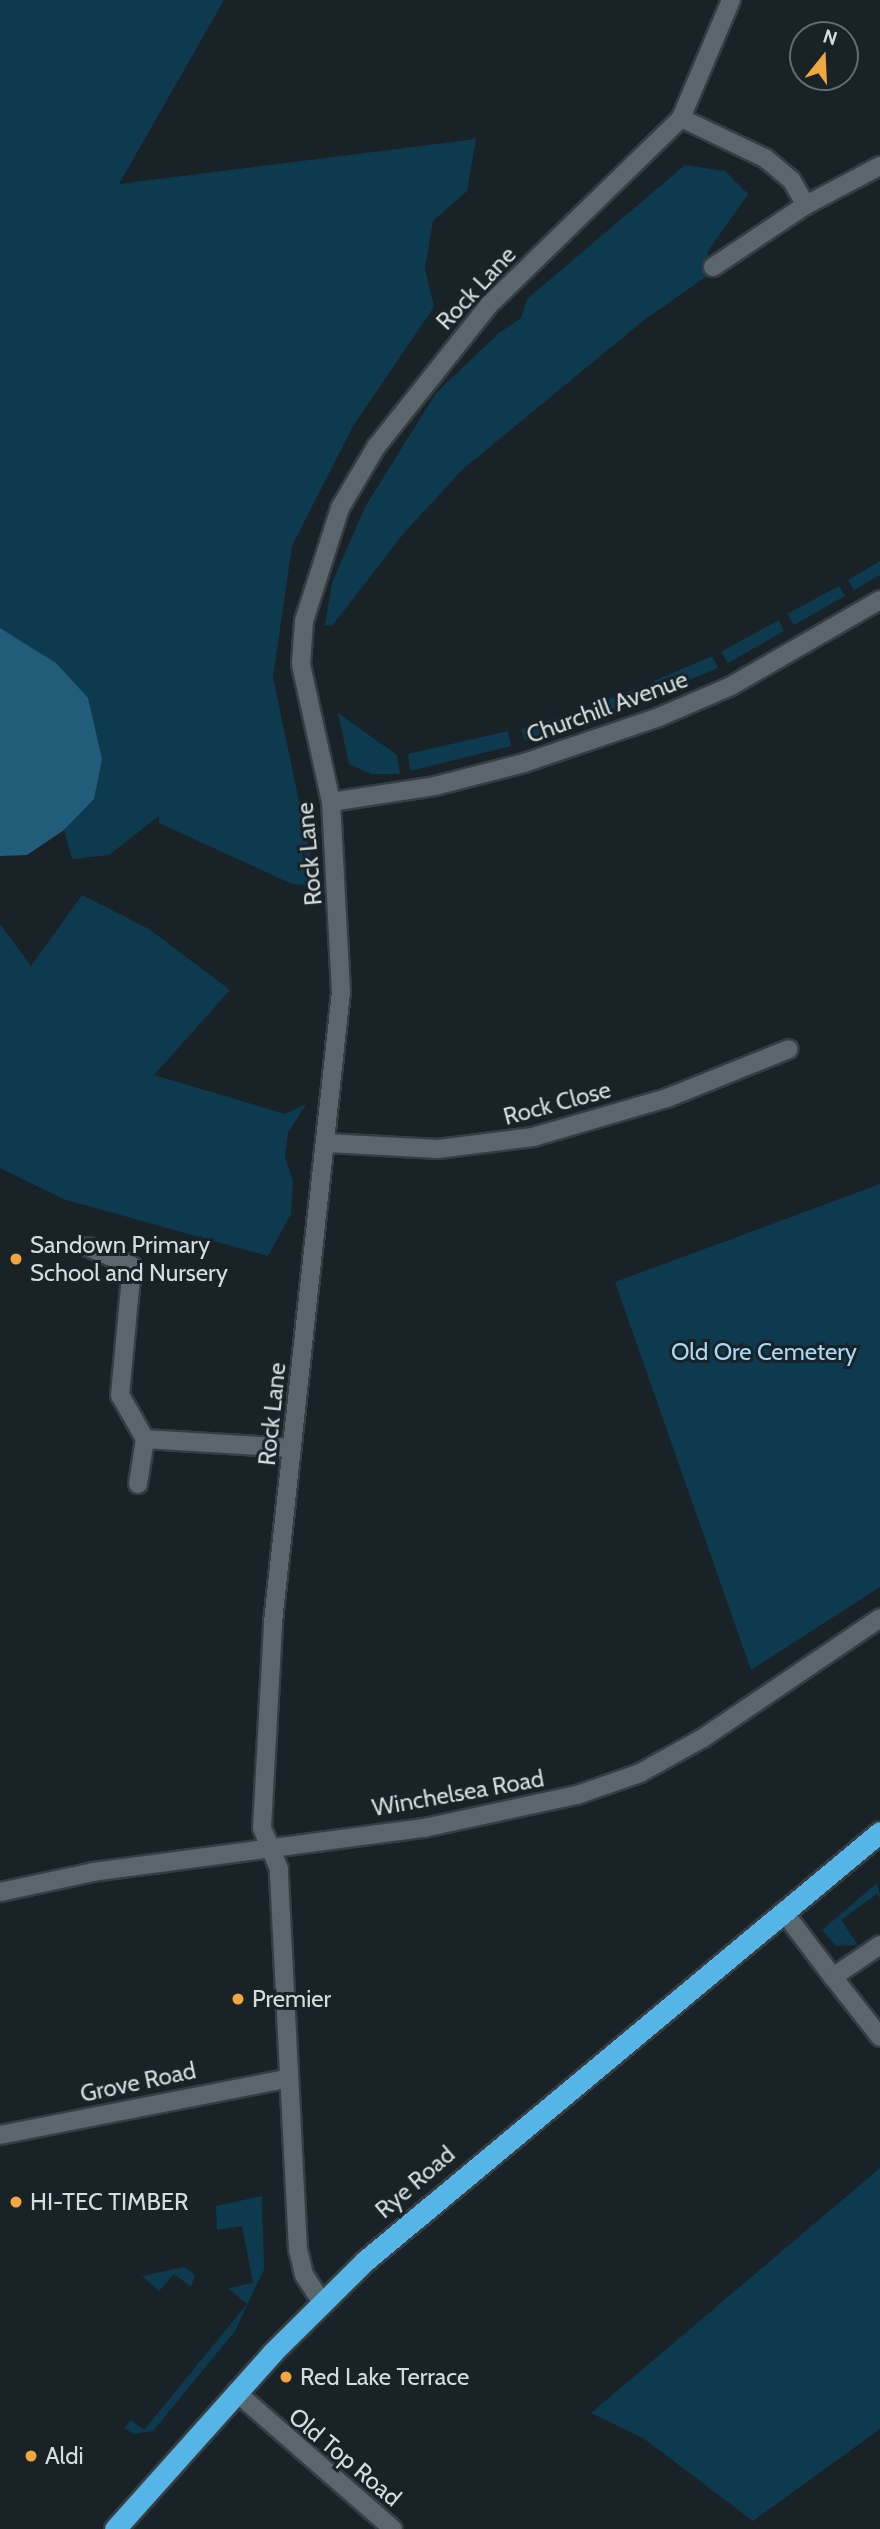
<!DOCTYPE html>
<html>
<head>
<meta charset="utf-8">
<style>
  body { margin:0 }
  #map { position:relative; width:880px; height:2529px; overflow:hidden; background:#182227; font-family:Cabin,sans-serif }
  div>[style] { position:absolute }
  .green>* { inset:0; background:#0e3a4f }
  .water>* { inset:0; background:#215d7b }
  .roads { filter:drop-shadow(2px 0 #363d42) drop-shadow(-2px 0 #363d42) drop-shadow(0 2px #363d42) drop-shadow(0 -2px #363d42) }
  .street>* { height:18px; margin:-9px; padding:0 9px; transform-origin:9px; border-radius:9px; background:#5a656c }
  .secondary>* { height:18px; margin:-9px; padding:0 9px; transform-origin:9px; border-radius:9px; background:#5a656c }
  .highway>* { height:21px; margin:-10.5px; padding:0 10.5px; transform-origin:10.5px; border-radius:10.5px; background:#56b5e7 }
  .dots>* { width:19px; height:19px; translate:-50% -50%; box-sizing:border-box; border:4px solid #182227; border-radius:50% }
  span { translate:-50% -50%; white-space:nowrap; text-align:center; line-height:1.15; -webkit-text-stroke:6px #182227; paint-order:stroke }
  .street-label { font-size:24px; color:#d5dce0 }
  .poi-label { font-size:24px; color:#d5dce0 }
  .left { translate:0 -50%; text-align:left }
  .park-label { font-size:24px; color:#a7d8f5 }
  .north { position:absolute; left:789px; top:21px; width:70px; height:70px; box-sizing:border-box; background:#182227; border:2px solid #646c71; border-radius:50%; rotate:18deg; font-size:19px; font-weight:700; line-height:28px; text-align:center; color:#d5dce0 }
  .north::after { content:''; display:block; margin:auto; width:24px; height:32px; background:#f1a63f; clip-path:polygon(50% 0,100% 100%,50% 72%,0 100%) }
</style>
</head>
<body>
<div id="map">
  <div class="green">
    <i style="clip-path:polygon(0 0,224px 0,119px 184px,476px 139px,467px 191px,433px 221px,425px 268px,434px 307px,353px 426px,292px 546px,273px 677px,310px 854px,309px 885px,292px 884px,159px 823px,159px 816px,109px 855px,72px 859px,64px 830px,94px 799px,55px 663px,0 628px)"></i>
    <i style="clip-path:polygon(685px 165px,725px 171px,748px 194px,708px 251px,707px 276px,644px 320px,463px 469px,403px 534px,332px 626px,325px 625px,332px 583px,365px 507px,436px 393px,499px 333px,521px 318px,527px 299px)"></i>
    <i style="clip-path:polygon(880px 561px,880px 575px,854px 590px,848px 580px)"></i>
    <i style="clip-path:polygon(839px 586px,845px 596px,794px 625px,787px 614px)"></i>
    <i style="clip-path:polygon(779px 620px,784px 631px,728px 663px,721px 652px)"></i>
    <i style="clip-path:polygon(712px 656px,718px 668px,658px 693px,654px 681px)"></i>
    <i style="clip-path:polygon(643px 686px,647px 697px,583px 721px,578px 711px)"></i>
    <i style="clip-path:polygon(338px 713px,397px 755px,400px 774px,371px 774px,349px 764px)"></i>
    <i style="clip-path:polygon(569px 714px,574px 725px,525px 741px,521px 729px)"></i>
    <i style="clip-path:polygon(508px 731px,511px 746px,410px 771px,408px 754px)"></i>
    <i style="clip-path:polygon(82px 895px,149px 929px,230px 990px,154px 1075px,285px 1114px,306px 1104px,288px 1133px,285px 1156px,293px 1182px,291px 1214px,268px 1256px,63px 1199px,0 1168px,0 924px,31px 966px)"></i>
    <i style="clip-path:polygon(880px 1184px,880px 1587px,751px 1670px,615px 1282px)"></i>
    <i style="clip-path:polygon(877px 1883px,880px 1897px,877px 1894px,841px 1920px,858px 1945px,836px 1946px,822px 1930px)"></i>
    <i style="clip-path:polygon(880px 2168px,880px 2429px,753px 2521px,643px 2438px,591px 2413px)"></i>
    <i style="clip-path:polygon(262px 2196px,264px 2269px,235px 2331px,153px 2431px,134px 2434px,124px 2428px,131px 2420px,144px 2430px,247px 2304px,228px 2288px,253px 2283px,242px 2226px,217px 2230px,216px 2206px)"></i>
    <i style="clip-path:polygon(184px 2267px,195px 2275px,191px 2287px,174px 2274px,159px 2291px,142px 2276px)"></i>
  </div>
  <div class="water">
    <i style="clip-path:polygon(0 628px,56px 663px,88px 698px,102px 759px,94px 799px,64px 830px,27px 855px,0 856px)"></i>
  </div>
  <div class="roads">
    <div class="street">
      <i style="left:681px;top:118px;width:93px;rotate:25.5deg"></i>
      <i style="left:765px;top:158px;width:35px;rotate:40deg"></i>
      <i style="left:792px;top:181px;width:28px;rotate:60deg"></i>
      <i style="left:806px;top:205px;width:84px;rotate:-27.8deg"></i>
      <i style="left:713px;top:267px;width:112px;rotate:-33.7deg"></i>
      <i style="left:331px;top:802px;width:105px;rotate:-8.7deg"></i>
      <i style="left:435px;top:786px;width:92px;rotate:-14.5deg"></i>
      <i style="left:524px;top:763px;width:143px;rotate:-18.8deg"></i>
      <i style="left:659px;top:717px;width:78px;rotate:-23.3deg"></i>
      <i style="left:731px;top:686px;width:172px;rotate:-30deg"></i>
      <i style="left:327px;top:1143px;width:111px;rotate:3.1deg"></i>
      <i style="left:438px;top:1149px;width:96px;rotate:-7.2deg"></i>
      <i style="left:533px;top:1137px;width:140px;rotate:-16.2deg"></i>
      <i style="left:667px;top:1098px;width:131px;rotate:-21.9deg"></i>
      <i style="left:88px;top:1247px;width:48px;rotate:23.4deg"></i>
      <i style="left:132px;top:1266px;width:130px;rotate:95.3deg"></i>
      <i style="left:120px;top:1395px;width:51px;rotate:60.4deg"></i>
      <i style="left:138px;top:1484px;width:46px;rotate:-81.2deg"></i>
      <i style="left:145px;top:1439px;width:147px;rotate:3.5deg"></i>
      <i style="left:0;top:1892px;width:95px;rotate:-12.1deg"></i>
      <i style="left:93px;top:1872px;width:334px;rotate:-7.6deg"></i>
      <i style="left:424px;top:1828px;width:157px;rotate:-12.2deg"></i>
      <i style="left:577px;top:1795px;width:67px;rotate:-19.2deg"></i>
      <i style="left:640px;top:1773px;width:72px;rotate:-29.1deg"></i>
      <i style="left:703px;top:1738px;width:214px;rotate:-34.1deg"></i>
      <i style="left:783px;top:1911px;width:83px;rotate:52.9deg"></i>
      <i style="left:833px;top:1977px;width:57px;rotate:-34.2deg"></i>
      <i style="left:833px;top:1977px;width:76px;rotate:51.9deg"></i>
      <i style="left:0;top:2135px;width:291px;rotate:-11.1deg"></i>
      <i style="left:236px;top:2392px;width:208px;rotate:41.1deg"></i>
    </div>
    <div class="secondary">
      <i style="left:321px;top:2301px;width:31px;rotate:-123deg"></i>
      <i style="left:304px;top:2275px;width:26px;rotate:-103deg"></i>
      <i style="left:298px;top:2250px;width:381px;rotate:-92.9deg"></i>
      <i style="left:279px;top:1869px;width:44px;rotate:-112.5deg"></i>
      <i style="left:262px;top:1828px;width:206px;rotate:-86.9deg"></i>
      <i style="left:273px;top:1622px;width:634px;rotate:-83.84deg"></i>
      <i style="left:341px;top:992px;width:190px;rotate:-93deg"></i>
      <i style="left:331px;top:802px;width:141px;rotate:-102.3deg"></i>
      <i style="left:301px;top:664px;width:43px;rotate:-86deg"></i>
      <i style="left:304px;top:621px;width:119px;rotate:-72.3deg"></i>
      <i style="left:340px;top:508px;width:71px;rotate:-59.5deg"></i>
      <i style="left:376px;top:447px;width:181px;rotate:-51.5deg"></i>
      <i style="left:489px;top:305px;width:268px;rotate:-44.2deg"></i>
      <i style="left:681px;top:118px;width:128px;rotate:-67deg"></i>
    </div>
    <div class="highway">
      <i style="left:115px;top:2529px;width:237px;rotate:-48.2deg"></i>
      <i style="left:273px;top:2352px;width:129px;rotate:-44.7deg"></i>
      <i style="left:365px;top:2261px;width:670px;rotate:-39.79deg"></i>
    </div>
  </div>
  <div class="dots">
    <i style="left:16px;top:1259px;background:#f1a63f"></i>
    <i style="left:238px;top:1999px;background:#f1a63f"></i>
    <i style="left:16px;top:2202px;background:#f1a63f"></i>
    <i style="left:286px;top:2377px;background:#f1a63f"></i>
    <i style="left:31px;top:2456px;background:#f1a63f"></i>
  </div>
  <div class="street-label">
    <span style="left:476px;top:288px;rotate:-47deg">Rock Lane</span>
    <span style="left:607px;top:707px;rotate:-20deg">Churchill Avenue</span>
    <span style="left:309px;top:854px;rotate:-95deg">Rock Lane</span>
    <span style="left:557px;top:1103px;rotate:-15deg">Rock Close</span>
    <span style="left:272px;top:1414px;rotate:-84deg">Rock Lane</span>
    <span style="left:458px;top:1793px;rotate:-10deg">Winchelsea Road</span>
    <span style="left:138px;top:2082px;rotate:-12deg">Grove Road</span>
    <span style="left:415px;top:2182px;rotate:-41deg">Rye Road</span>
    <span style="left:345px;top:2457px;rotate:40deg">Old Top Road</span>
  </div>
  <div class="poi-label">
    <span class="left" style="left:30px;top:1259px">Sandown Primary<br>School and Nursery</span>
    <span class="left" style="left:252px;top:1999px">Premier</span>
    <span class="left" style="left:30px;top:2202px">HI-TEC TIMBER</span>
    <span class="left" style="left:300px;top:2377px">Red Lake Terrace</span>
    <span class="left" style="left:45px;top:2456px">Aldi</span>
  </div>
  <div class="park-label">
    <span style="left:764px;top:1352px">Old Ore Cemetery</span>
  </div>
  <div class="north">N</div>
</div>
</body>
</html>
